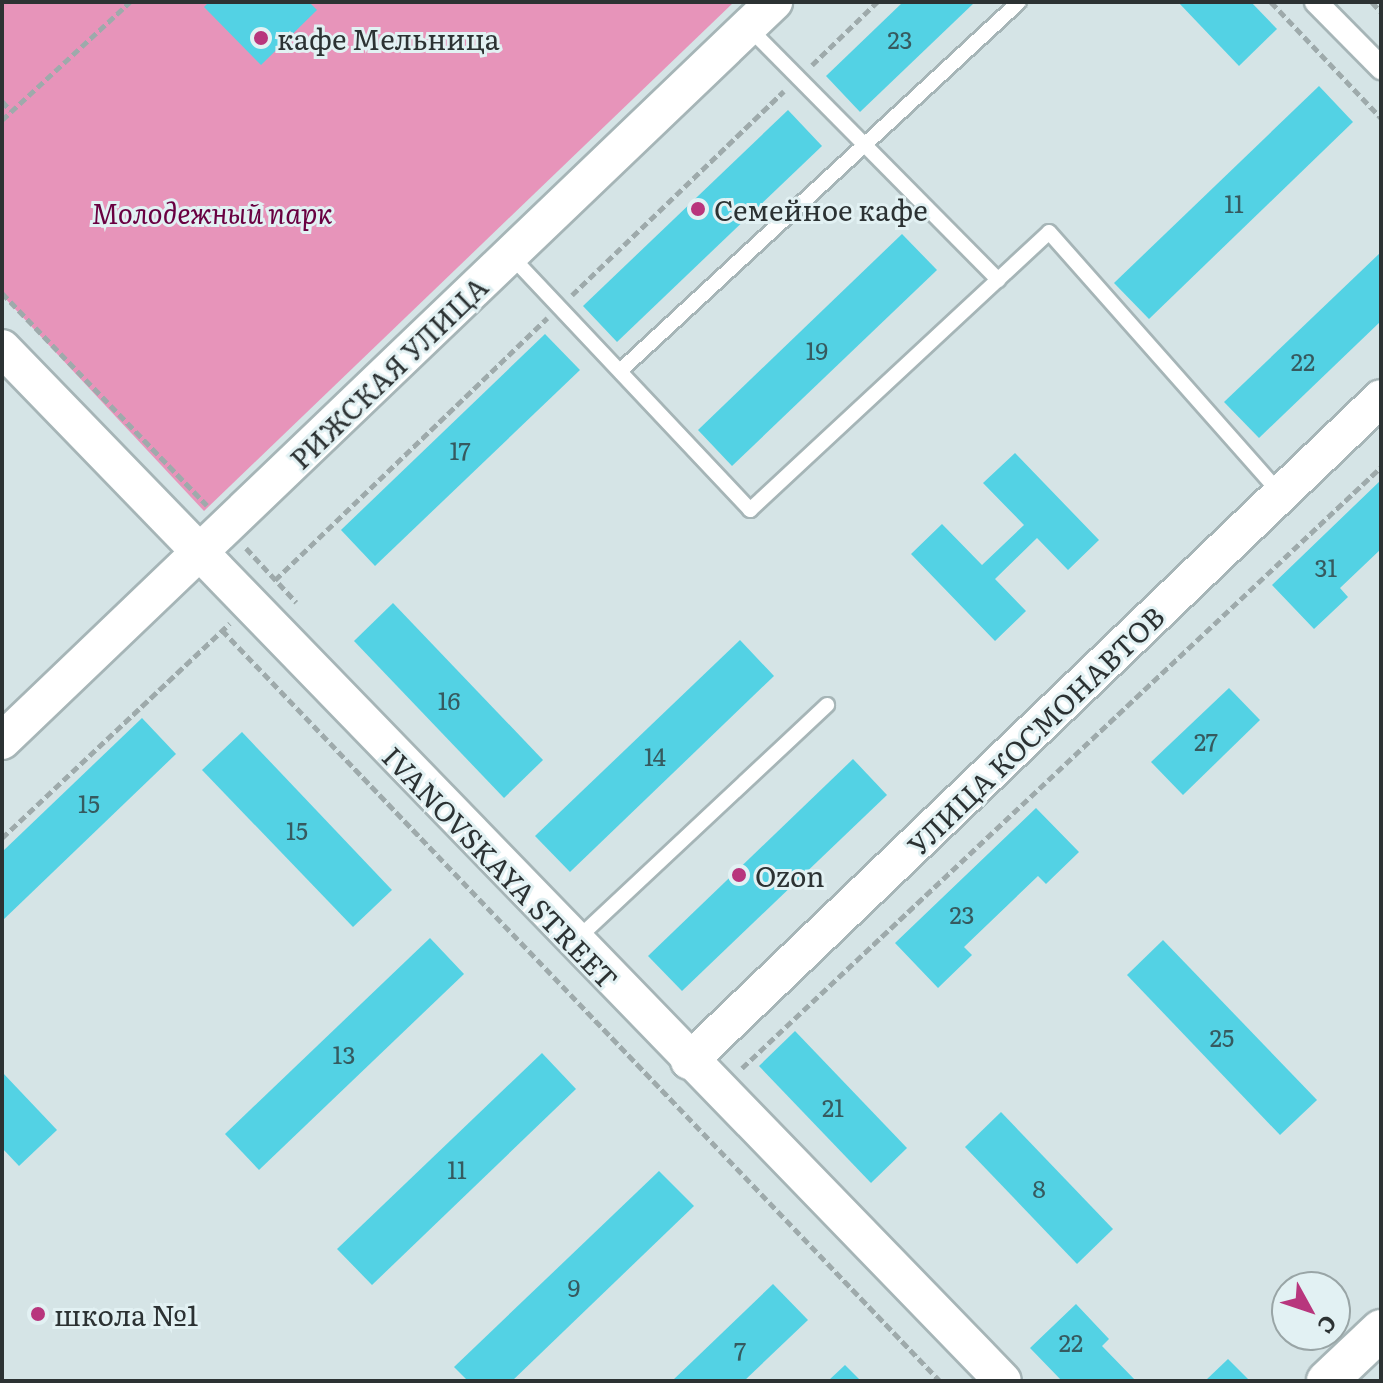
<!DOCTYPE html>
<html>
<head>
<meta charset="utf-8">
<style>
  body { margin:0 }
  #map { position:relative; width:1383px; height:1383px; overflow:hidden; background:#d5e4e6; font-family:Literata,serif }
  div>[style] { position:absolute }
  .green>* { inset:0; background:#e794ba }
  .building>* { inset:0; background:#53d2e4 }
  .path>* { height:5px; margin-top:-2.5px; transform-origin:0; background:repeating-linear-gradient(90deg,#9eaaab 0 8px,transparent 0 12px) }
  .roads { filter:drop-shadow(2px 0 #a6b5b7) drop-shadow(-2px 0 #a6b5b7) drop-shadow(0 2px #a6b5b7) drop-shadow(0 -2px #a6b5b7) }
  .service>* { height:14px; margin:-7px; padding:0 7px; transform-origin:7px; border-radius:7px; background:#fff }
  .pedestrian>* { height:22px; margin:-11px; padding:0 11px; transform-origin:11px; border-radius:11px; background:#fff }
  .tertiary>* { height:36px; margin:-18px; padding:0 18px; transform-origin:18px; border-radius:18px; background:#fff }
  .secondary>* { height:40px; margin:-20px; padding:0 20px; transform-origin:20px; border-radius:20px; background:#fff }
  .dots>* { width:22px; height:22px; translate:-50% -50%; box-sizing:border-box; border:4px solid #e2f1f3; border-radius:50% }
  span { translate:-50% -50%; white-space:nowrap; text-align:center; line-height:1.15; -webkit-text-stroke:6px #e2f1f3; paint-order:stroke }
  .number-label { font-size:24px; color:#365a5f }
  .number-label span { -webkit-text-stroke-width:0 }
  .poi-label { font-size:28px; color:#2c3233 }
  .left { translate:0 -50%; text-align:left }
  .park-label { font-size:28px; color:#690041; font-style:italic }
  .street-label { font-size:28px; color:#2c3233 }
  .frame { position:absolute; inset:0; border:4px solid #2c3233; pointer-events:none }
  .north { position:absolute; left:1271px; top:1271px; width:80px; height:80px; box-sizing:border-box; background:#e2f1f3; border:2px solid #99a5a6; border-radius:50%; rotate:130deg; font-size:22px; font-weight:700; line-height:32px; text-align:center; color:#2c3233 }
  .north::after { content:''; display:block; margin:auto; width:28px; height:36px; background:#b8367d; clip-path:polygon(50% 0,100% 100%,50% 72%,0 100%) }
</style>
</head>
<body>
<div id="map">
  <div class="green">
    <i style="clip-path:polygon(2px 2px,734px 2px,204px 511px,2px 295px)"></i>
  </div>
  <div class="building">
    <i style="clip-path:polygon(209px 2px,309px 2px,317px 10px,261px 65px,204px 7px)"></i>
    <i style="clip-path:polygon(903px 2px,975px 2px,860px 112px,826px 76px)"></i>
    <i style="clip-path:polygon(1178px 2px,1251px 2px,1277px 29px,1239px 66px)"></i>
    <i style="clip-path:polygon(1319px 86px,1353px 122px,1149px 319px,1114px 283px)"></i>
    <i style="clip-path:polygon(788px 110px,822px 146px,617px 342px,583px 306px)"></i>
    <i style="clip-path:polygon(902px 234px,937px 270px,732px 466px,698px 430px)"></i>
    <i style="clip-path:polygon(1381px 252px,1381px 321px,1259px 438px,1224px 402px)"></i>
    <i style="clip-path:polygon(545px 334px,580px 370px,375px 566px,341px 530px)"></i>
    <i style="clip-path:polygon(1015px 453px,1099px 540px,1068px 570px,1037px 538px,995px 579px,1026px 611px,995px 641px,911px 554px,942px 524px,982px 565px,1024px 525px,983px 483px)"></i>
    <i style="clip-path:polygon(1381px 480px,1381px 549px,1340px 588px,1348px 597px,1314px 629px,1272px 585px)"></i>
    <i style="clip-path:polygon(393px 603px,543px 760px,504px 798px,354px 641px)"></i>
    <i style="clip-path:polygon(740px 640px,774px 676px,570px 872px,535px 836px)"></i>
    <i style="clip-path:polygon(1229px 688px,1260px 720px,1183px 795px,1151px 762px)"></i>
    <i style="clip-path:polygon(142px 718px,176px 754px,2px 921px,2px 852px)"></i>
    <i style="clip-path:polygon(242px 732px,392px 890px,353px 927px,202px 770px)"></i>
    <i style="clip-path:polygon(853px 759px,887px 795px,682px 991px,648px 956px)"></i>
    <i style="clip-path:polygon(1036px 808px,1079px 852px,1046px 884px,1038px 876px,964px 947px,972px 955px,938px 988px,895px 943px)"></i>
    <i style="clip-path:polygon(430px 938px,464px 974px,259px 1170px,225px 1134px)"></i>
    <i style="clip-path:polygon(1163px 940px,1317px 1100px,1280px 1135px,1127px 975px)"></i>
    <i style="clip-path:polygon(795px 1031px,907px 1148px,871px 1183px,759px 1066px)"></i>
    <i style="clip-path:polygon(542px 1053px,576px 1089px,372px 1285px,337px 1249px)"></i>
    <i style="clip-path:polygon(2px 1072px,57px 1130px,19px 1166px,2px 1148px)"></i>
    <i style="clip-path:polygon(1001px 1112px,1113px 1229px,1077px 1264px,965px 1147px)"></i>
    <i style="clip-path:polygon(659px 1171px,694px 1206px,512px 1381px,468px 1381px,454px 1367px)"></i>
    <i style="clip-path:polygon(773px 1284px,808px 1320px,744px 1381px,672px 1381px)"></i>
    <i style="clip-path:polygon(1076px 1304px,1109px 1339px,1102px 1346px,1136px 1381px,1062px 1381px,1030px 1348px)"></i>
    <i style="clip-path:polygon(1228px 1359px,1250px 1381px,1205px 1381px)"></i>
    <i style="clip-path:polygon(845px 1365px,861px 1381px,828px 1381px)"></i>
  </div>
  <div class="path">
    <i style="left:1271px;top:2px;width:160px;rotate:46.5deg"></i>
    <i style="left:1372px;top:2px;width:13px;rotate:48deg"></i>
    <i style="left:812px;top:65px;width:91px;rotate:-44.1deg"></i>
    <i style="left:2px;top:101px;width:13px;rotate:48deg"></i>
    <i style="left:2px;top:120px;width:174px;rotate:-42.7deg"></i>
    <i style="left:2px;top:293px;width:295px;rotate:46deg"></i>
    <i style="left:572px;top:295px;width:294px;rotate:-43.9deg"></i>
    <i style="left:246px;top:548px;width:74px;rotate:47.2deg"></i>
    <i style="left:275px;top:580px;width:378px;rotate:-43.9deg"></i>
    <i style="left:222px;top:630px;width:1039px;rotate:46.29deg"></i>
    <i style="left:2px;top:838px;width:313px;rotate:-43.3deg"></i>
    <i style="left:742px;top:1068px;width:877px;rotate:-43.24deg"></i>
  </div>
  <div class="roads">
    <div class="service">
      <i style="left:748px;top:27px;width:356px;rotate:45.3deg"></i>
      <i style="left:511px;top:256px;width:349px;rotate:46.7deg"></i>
      <i style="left:750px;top:510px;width:408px;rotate:-42.9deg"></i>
      <i style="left:1049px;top:232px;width:350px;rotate:48.5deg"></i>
      <i style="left:620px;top:371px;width:543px;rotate:-42.76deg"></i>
      <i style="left:576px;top:940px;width:344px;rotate:-43.1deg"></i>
    </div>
    <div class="pedestrian">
      <i style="left:1316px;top:2px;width:93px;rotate:45.4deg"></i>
    </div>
    <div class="tertiary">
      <i style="left:2px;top:348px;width:1438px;rotate:45.9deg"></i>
      <i style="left:2px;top:741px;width:1069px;rotate:-43.75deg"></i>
      <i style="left:689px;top:1061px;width:958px;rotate:-43.77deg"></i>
    </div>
    <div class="secondary">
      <i style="left:1327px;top:1381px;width:74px;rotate:-43.4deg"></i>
    </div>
  </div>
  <div class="dots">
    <i style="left:261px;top:38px;background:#b8367d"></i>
    <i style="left:698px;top:209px;background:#b8367d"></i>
    <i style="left:739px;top:875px;background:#b8367d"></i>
    <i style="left:38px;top:1314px;background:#b8367d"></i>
  </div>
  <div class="number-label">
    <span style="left:900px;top:39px">23</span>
    <span style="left:1234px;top:203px">11</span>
    <span style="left:817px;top:350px">19</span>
    <span style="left:1303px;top:361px">22</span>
    <span style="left:460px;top:450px">17</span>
    <span style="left:1326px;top:567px">31</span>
    <span style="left:449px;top:700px">16</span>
    <span style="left:1206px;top:741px">27</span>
    <span style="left:655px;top:756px">14</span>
    <span style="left:89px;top:803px">15</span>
    <span style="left:297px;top:830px">15</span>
    <span style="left:962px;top:914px">23</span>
    <span style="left:1222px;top:1037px">25</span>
    <span style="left:344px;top:1054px">13</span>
    <span style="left:833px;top:1107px">21</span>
    <span style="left:457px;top:1169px">11</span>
    <span style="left:1039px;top:1188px">8</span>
    <span style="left:574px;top:1287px">9</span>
    <span style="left:1071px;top:1342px">22</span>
    <span style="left:740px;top:1350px">7</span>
  </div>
  <div class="poi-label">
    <span class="left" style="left:277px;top:38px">кафе Мельница</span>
    <span class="left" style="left:714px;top:209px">Семейное кафе</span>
    <span class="left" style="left:755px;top:875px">Ozon</span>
    <span class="left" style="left:54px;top:1314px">школа №1</span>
  </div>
  <div class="park-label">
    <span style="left:212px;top:212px">Молодежный парк</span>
  </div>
  <div class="street-label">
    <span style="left:388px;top:372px;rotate:-44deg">РИЖСКАЯ УЛИЦА</span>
    <span style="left:1035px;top:730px;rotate:-44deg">УЛИЦА КОСМОНАВТОВ</span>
    <span style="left:501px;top:867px;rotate:46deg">IVANOVSKAYA STREET</span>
  </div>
  <div class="frame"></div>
  <div class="north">С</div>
</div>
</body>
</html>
